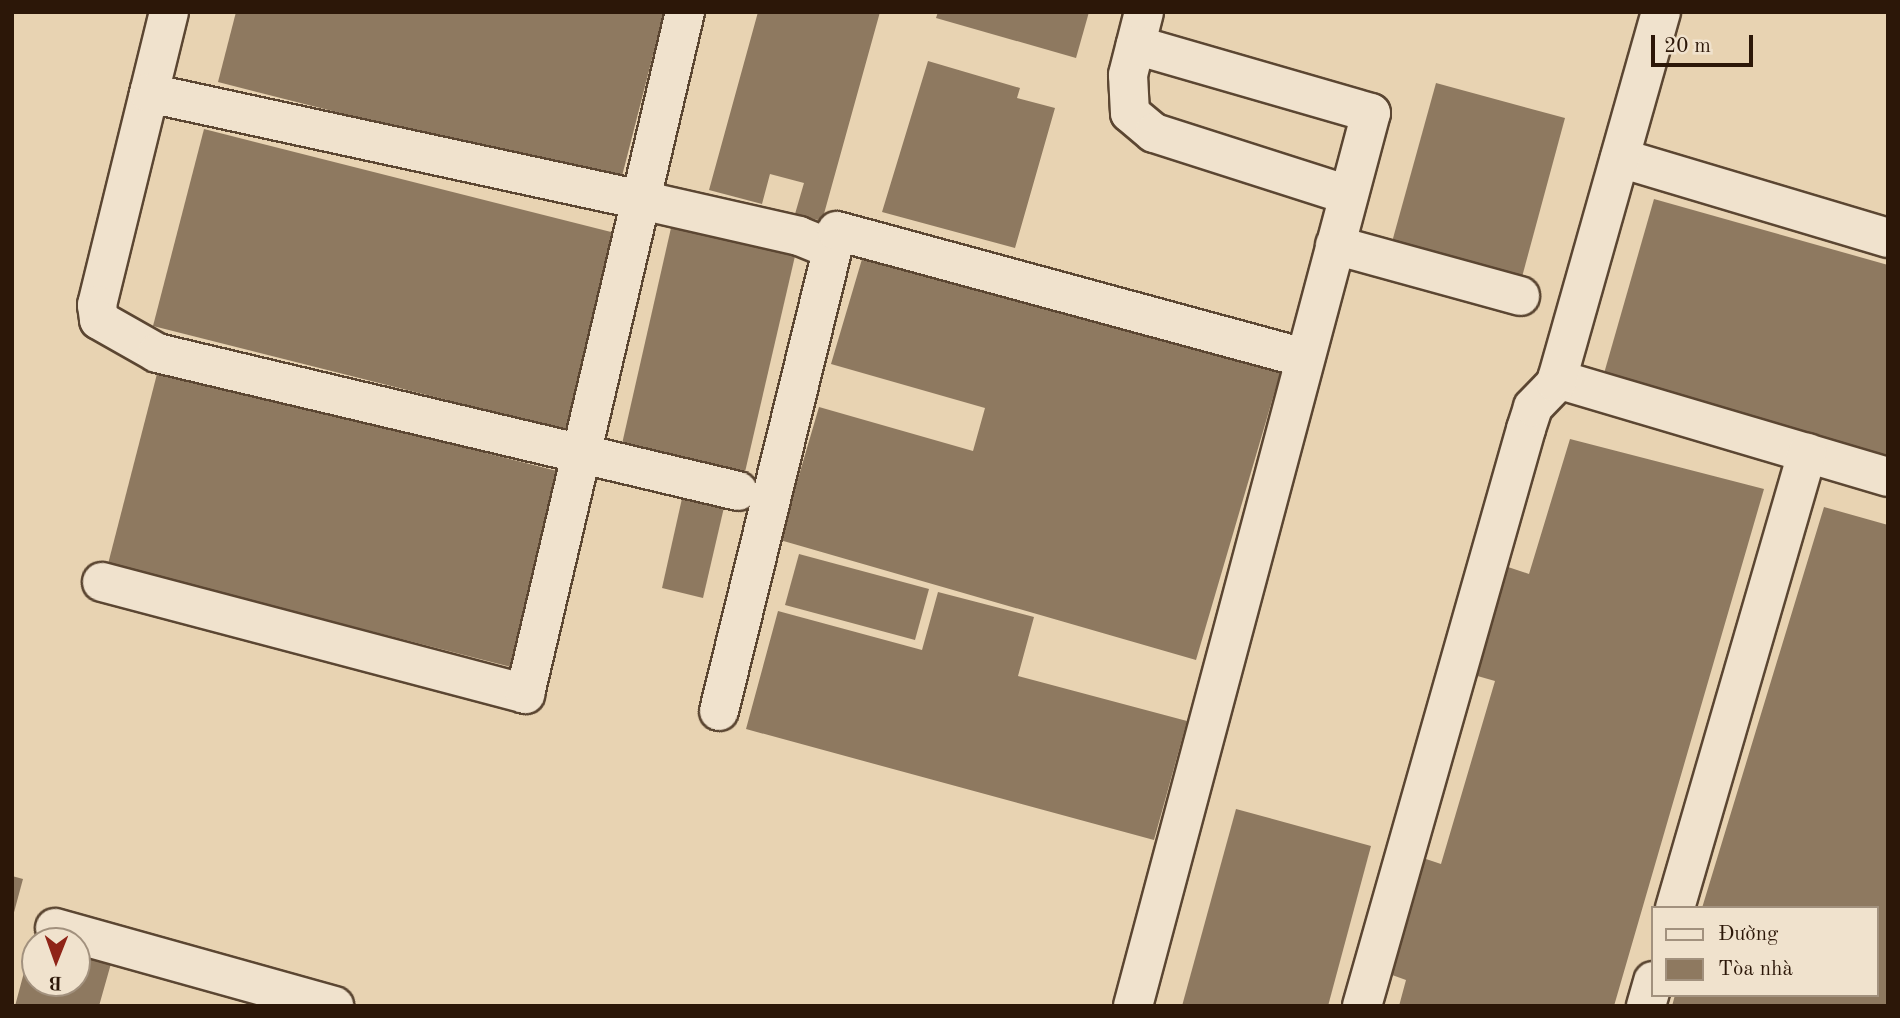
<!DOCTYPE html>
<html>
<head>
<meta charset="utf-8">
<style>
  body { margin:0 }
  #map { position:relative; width:1900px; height:1018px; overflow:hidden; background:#e8d3b2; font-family:"Old Standard TT",serif }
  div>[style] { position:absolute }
  .building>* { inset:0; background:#8e7960 }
  .roads { filter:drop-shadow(2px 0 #5b4632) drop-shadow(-2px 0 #5b4632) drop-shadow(0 2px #5b4632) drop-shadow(0 -2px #5b4632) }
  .minor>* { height:38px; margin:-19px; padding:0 19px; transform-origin:19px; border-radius:19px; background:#f0e2cd }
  span { translate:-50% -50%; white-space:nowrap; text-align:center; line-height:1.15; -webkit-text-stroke:7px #f0e2cd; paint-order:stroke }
  .frame { position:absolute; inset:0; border:14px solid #2c1708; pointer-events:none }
  .legend { position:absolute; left:1651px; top:906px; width:228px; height:91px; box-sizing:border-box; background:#f0e2cd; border:2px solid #a2917e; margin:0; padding:9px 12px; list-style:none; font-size:21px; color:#2c1708 }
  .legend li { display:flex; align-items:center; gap:14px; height:35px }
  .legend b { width:35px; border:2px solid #a2917e }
  .north { position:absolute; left:21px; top:927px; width:70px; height:70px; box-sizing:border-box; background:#f0e2cd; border:2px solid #a2917e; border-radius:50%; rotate:181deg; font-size:19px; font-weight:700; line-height:28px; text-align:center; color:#2c1708 }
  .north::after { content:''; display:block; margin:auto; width:24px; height:32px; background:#8f2418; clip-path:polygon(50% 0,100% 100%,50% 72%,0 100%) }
  .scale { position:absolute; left:1651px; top:35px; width:102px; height:32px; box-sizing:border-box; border:4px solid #2c1708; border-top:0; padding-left:9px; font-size:21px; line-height:24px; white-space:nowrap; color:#2c1708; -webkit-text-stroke:5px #f0e2cd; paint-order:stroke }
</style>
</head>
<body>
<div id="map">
  <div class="building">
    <i style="clip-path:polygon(236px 12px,664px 12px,620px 184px,218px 82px)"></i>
    <i style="clip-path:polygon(758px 12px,880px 12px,822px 221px,795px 214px,804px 183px,770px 174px,762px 204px,709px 190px)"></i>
    <i style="clip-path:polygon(938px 12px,1089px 12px,1076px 58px,936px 18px)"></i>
    <i style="clip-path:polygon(928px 61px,1020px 88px,1017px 98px,1055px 108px,1015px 248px,882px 212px)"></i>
    <i style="clip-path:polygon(1436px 83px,1565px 118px,1522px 277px,1392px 242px)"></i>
    <i style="clip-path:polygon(204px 129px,619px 234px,569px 431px,153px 326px)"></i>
    <i style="clip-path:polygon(1654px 199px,1888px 265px,1888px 458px,1603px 377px)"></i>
    <i style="clip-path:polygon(671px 228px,795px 256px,745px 472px,622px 444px)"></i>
    <i style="clip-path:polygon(865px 249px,1281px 370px,1196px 660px,780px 540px,819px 407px,973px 451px,985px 408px,831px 364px)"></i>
    <i style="clip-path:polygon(158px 370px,565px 473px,515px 668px,108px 564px)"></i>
    <i style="clip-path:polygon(1570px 439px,1764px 489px,1614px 1006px,1399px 1006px,1406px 980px,1381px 971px,1414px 855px,1441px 864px,1495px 681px,1467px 673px,1499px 564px,1529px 574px)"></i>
    <i style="clip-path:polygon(683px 494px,725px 503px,703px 598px,662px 588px)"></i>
    <i style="clip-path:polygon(1824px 507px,1888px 525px,1888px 1006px,1672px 1006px,1675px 995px,1877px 995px,1877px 908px,1702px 908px)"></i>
    <i style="clip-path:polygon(799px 554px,929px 589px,915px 640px,785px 605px)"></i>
    <i style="clip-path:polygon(938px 592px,1034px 617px,1018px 676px,1187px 721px,1154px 840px,746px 729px,778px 611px,922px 650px)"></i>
    <i style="clip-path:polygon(1236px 809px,1371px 846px,1328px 1006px,1182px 1006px)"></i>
    <i style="clip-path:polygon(12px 876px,23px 879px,13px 916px,12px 916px)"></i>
    <i style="clip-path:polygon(34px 935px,35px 983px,77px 983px,77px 950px,112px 960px,99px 1006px,15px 1006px)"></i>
  </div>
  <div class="roads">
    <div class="minor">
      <i style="left:169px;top:12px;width:302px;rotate:103.8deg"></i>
      <i style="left:97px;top:305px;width:15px;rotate:82deg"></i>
      <i style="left:99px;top:320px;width:67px;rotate:29.6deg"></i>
      <i style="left:157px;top:353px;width:597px;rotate:13.36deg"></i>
      <i style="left:1144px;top:12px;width:65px;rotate:104.3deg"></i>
      <i style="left:1128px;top:75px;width:38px;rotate:87deg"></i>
      <i style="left:1130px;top:113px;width:31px;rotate:40deg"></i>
      <i style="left:1154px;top:133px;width:204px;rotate:17.7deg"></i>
      <i style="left:149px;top:93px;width:504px;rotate:12.27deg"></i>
      <i style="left:641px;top:200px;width:162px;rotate:12.8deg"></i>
      <i style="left:799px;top:236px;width:35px;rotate:22deg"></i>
      <i style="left:1620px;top:158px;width:280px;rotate:16.6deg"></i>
      <i style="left:1335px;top:245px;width:192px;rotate:15.4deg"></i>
      <i style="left:1557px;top:379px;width:345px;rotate:16.5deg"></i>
      <i style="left:102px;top:582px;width:438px;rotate:14.8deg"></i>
      <i style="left:525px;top:694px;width:701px;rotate:-76.8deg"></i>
      <i style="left:719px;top:711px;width:494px;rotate:-76.2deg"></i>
      <i style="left:837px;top:231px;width:485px;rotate:15.2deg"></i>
      <i style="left:1675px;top:908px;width:474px;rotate:-73.8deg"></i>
      <i style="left:55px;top:928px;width:290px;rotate:15.6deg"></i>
      <i style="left:1133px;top:1006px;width:924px;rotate:-75.08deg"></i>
      <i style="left:1371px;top:113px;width:245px;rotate:-163.9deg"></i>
      <i style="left:1362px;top:1006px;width:600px;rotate:-74.13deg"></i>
      <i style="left:1526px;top:429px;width:23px;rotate:-72deg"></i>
      <i style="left:1533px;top:407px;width:33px;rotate:-46deg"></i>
      <i style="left:1556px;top:383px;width:386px;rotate:-74.2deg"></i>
      <i style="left:1646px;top:1006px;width:26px;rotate:-74deg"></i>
    </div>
  </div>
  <div class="frame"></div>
  <ul class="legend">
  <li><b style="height:9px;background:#f0e2cd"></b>Đường</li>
  <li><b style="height:19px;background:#8e7960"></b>Tòa nhà</li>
  </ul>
  <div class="north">B</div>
  <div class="scale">20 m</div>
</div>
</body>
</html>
